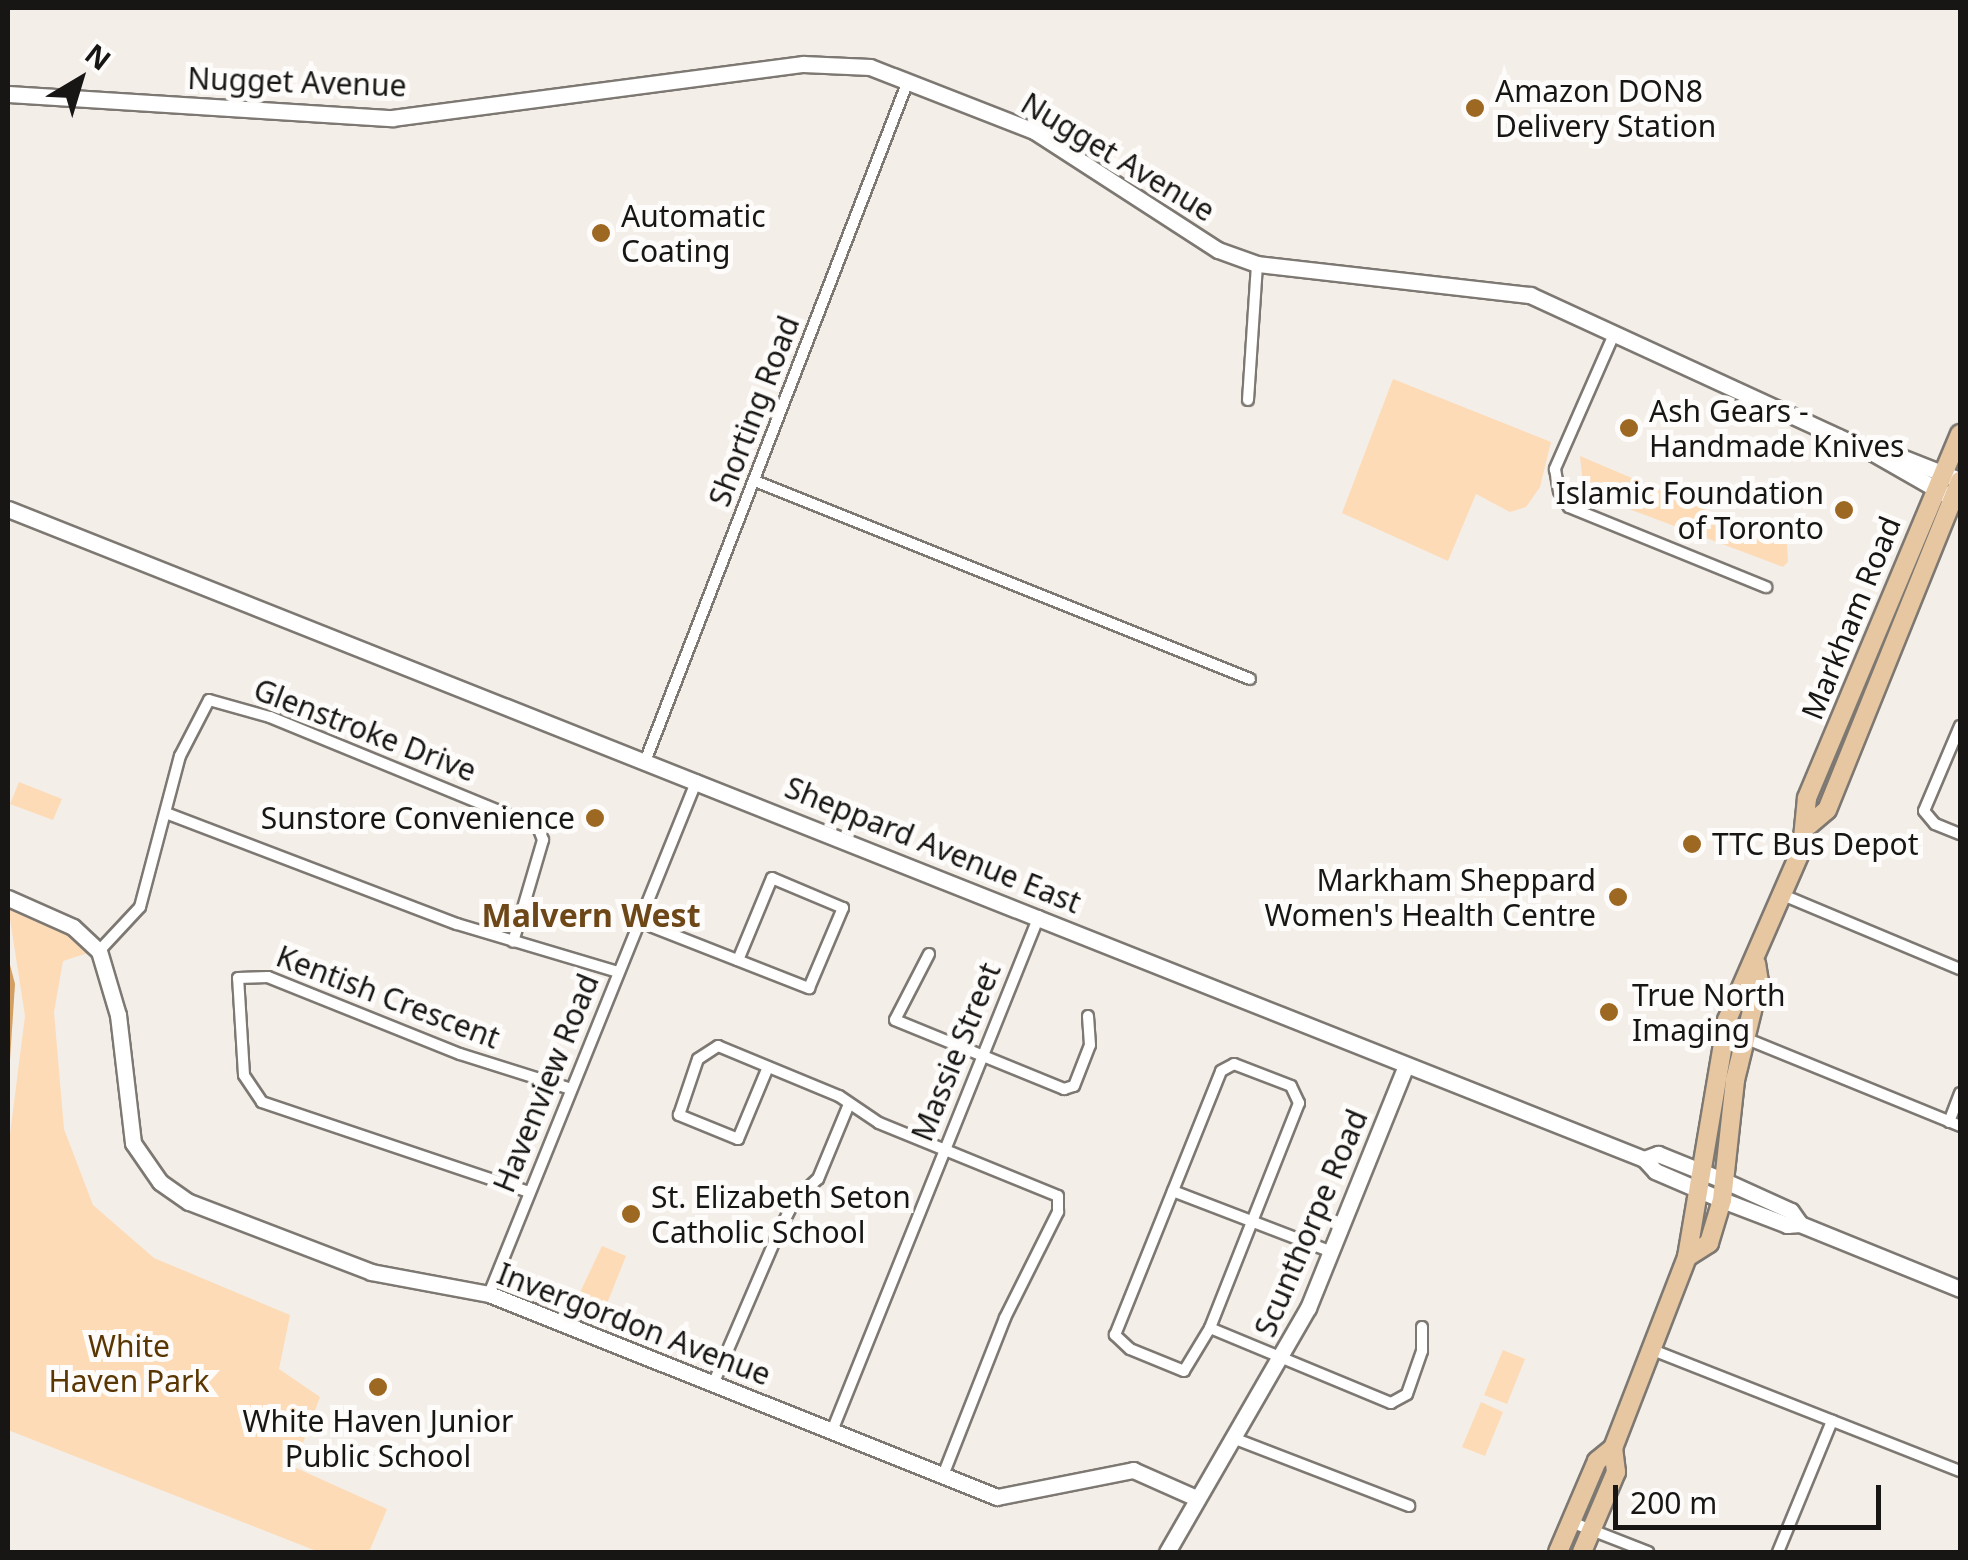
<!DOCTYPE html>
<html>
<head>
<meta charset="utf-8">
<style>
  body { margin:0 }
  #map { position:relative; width:1968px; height:1560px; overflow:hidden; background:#f4eee8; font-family:"Noto Sans",sans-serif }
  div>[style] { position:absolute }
  .green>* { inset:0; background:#fddbb6 }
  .water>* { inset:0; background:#d39e61 }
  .roads { filter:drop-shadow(2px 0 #7d7872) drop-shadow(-2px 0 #7d7872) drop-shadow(0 2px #7d7872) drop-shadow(0 -2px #7d7872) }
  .street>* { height:10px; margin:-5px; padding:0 5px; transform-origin:5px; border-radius:5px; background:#fff }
  .secondary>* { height:15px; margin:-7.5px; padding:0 7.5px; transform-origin:7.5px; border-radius:7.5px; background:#fff }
  .primary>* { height:18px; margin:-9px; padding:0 9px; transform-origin:9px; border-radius:9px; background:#e7c7a1 }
  .dots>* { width:28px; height:28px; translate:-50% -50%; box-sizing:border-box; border:5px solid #fefcfa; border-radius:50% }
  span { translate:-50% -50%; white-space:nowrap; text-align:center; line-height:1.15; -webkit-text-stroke:10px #fefcfa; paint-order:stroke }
  .street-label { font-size:30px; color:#181614 }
  .poi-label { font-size:30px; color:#181614 }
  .left { translate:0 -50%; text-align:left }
  .right { translate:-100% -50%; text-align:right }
  .park-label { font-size:30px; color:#593602 }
  .neighbourhood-label { font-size:32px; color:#6d4718; font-weight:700 }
  .frame { position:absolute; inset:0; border:10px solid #181614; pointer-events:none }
  .north { position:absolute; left:30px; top:30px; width:100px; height:100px; -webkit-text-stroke:8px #fefcfa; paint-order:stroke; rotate:38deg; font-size:28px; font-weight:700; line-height:40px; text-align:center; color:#181614 }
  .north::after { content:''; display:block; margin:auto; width:35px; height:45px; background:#181614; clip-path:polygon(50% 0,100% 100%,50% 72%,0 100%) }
  .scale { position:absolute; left:1613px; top:1485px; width:268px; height:45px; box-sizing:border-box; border:5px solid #181614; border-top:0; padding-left:12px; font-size:30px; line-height:35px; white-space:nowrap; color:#181614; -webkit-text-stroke:8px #fefcfa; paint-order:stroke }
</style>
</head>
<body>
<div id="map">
  <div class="green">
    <i style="clip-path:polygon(1393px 379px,1551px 442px,1540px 487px,1526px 507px,1510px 512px,1476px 494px,1448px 561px,1342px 513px)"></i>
    <i style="clip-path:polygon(1580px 456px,1787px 544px,1788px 562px,1783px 567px,1584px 492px)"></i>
    <i style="clip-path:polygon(19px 782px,62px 799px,53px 820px,10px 804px)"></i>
    <i style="clip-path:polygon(8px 906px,65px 930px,91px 952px,63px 961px,54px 1012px,64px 1129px,93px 1205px,154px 1258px,290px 1315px,279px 1369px,320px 1397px,294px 1467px,387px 1509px,369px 1552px,319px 1552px,8px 1430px,8px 1150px,25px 1016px)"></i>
    <i style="clip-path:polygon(602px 1246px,626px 1256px,602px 1316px,574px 1305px)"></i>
    <i style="clip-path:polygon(1503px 1350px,1525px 1359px,1507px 1404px,1484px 1395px)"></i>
    <i style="clip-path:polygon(1481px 1402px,1503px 1412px,1485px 1456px,1462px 1447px)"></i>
  </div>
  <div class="water">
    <i style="clip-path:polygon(8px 957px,15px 984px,8px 1090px)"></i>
  </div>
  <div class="roads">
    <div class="street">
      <i style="left:1615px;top:332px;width:150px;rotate:113.7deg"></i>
      <i style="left:1555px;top:469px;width:22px;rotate:80deg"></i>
      <i style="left:1559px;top:491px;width:19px;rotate:58deg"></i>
      <i style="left:1569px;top:507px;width:213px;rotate:22.1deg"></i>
      <i style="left:1248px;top:400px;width:136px;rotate:-86.2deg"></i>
      <i style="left:755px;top:481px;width:533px;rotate:21.8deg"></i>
      <i style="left:1960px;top:726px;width:92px;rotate:113deg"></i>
      <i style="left:1924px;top:811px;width:17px;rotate:50deg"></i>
      <i style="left:1935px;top:824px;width:27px;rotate:22deg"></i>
      <i style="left:646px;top:759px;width:727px;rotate:-68.87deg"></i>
      <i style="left:166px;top:813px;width:311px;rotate:20.9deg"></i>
      <i style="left:457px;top:924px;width:168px;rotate:16.6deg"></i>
      <i style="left:1783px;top:895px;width:192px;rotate:22.7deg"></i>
      <i style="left:641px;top:921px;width:13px;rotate:27deg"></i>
      <i style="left:653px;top:927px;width:168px;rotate:21.4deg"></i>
      <i style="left:809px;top:988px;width:87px;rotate:-67deg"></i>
      <i style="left:843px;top:908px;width:77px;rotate:-157.1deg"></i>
      <i style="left:772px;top:878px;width:89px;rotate:112.5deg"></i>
      <i style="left:99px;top:951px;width:60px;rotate:-47deg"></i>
      <i style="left:140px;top:907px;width:156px;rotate:-75.2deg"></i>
      <i style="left:180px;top:756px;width:63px;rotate:-62.6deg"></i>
      <i style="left:209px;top:700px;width:63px;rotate:15.6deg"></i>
      <i style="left:270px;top:717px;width:290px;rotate:22.3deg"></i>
      <i style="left:538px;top:827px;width:14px;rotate:69deg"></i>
      <i style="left:543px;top:840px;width:106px;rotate:106.4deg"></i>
      <i style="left:929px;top:954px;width:74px;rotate:117.3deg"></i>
      <i style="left:895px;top:1020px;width:183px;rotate:22.2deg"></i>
      <i style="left:1064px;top:1089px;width:10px;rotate:-17deg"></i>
      <i style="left:1074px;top:1086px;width:44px;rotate:-68.7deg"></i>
      <i style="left:1090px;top:1045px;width:29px;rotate:-94deg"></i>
      <i style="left:1725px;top:1030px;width:254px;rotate:22.2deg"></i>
      <i style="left:1234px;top:1064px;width:61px;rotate:21.1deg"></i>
      <i style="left:1291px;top:1086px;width:19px;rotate:65deg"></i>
      <i style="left:1299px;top:1103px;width:242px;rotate:111.6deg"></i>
      <i style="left:1210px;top:1328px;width:50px;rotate:121.2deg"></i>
      <i style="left:1184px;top:1371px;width:58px;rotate:-157.8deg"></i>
      <i style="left:1130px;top:1349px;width:21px;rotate:-137deg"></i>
      <i style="left:1115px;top:1335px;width:284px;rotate:-68.1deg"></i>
      <i style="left:1221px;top:1071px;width:15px;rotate:-28deg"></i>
      <i style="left:768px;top:1067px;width:78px;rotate:112.6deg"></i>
      <i style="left:738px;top:1139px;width:64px;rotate:-157.9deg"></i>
      <i style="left:679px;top:1115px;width:59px;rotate:-71.3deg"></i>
      <i style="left:698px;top:1059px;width:24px;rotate:-33deg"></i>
      <i style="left:718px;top:1046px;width:131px;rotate:22.5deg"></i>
      <i style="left:839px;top:1096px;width:48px;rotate:34deg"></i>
      <i style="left:879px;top:1123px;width:193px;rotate:22.2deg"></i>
      <i style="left:1058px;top:1196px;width:16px;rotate:90deg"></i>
      <i style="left:1058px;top:1212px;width:119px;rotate:116.6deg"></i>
      <i style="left:1005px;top:1318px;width:169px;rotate:111.5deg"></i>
      <i style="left:1949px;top:1122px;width:31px;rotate:-69deg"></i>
      <i style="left:1173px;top:1191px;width:170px;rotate:21deg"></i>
      <i style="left:529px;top:1192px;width:282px;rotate:-161.4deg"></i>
      <i style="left:262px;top:1102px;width:32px;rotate:-124deg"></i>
      <i style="left:244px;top:1075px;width:97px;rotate:-93.5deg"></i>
      <i style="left:238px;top:978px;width:30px;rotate:-2deg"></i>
      <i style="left:268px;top:977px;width:207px;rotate:21.9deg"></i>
      <i style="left:460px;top:1054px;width:116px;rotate:17.5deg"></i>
      <i style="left:489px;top:1294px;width:554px;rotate:-67.97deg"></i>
      <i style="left:1210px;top:1328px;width:196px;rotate:22.5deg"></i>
      <i style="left:1391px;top:1403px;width:18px;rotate:-29deg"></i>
      <i style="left:1407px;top:1394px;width:46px;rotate:-70.8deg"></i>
      <i style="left:1422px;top:1351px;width:24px;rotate:-90deg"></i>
      <i style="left:1650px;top:1349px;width:333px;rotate:21.5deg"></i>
      <i style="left:714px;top:1382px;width:164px;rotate:-66.7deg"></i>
      <i style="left:779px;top:1231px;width:34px;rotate:-63deg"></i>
      <i style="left:794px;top:1201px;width:33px;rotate:-43deg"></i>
      <i style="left:818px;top:1179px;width:81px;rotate:-67.5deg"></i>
      <i style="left:832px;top:1431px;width:555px;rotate:-68.1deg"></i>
      <i style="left:1233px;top:1438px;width:189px;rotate:21.1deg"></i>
      <i style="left:1571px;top:1522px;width:83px;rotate:21.3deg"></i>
      <i style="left:1778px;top:1552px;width:142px;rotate:-67.6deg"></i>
    </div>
    <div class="secondary">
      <i style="left:8px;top:94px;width:385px;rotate:3.6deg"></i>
      <i style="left:392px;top:118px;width:415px;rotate:-7.5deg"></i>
      <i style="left:803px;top:64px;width:67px;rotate:2.6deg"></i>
      <i style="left:870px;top:67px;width:176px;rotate:21.3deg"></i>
      <i style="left:1034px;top:131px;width:219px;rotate:32.9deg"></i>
      <i style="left:1218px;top:250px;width:41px;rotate:19.7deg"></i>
      <i style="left:1257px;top:264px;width:275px;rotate:6.5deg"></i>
      <i style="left:1530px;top:295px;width:378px;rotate:24.7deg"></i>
      <i style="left:1873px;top:453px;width:83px;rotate:29.7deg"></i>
      <i style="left:1873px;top:453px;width:18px"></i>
      <i style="left:1891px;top:453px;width:68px;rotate:21.6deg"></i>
      <i style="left:8px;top:509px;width:1760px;rotate:21.67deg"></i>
      <i style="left:1644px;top:1159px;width:16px;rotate:47deg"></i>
      <i style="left:1655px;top:1171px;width:73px;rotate:23.4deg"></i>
      <i style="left:1722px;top:1200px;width:70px;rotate:21deg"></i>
      <i style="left:1787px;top:1225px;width:13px;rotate:-4deg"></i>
      <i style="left:1800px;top:1224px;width:173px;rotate:22.1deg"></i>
      <i style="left:8px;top:898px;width:71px;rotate:24deg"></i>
      <i style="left:73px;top:927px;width:35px;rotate:43deg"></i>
      <i style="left:99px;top:951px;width:67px;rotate:73.5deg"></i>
      <i style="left:118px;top:1015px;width:129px;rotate:83.3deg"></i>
      <i style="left:133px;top:1143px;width:47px;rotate:55.3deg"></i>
      <i style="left:160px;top:1182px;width:35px;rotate:35deg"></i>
      <i style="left:189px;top:1202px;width:195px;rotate:21deg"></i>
      <i style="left:371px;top:1272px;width:120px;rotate:10.6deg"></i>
      <i style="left:489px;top:1294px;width:547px;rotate:21.78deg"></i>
      <i style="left:997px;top:1497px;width:139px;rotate:-11.2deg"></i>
      <i style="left:1133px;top:1470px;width:67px;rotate:23.9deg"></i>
      <i style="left:1644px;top:1159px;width:15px;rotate:-20deg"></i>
      <i style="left:1658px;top:1154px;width:72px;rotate:21.9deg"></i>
      <i style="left:1725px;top:1181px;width:72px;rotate:24.4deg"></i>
      <i style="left:1791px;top:1211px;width:16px;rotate:55deg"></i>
      <i style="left:1167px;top:1552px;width:282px;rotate:-60deg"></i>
      <i style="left:1308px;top:1308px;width:261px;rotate:-68deg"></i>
    </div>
    <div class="primary">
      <i style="left:1809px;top:825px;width:23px;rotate:-40deg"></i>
      <i style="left:1827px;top:810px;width:355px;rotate:-68deg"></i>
      <i style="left:1687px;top:1257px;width:26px;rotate:-32deg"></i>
      <i style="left:1709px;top:1243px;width:45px;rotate:-73.2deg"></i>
      <i style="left:1722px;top:1200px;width:121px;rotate:-83.8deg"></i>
      <i style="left:1735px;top:1080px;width:101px;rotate:-76.2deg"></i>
      <i style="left:1759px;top:982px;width:18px;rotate:-99deg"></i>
      <i style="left:1558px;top:1552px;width:99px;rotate:-66.8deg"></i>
      <i style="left:1597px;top:1461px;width:21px;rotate:-39deg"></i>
      <i style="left:1582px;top:1552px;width:87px;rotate:-67deg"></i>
      <i style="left:1616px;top:1472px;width:24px;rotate:-97deg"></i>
      <i style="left:1613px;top:1448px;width:205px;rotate:-68.8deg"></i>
      <i style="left:1687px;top:1257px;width:240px;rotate:-80.4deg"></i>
      <i style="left:1727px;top:1020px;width:188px;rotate:-66.4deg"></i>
      <i style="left:1802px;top:848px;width:50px;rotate:-84.3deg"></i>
      <i style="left:1807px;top:798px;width:395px;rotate:-67.2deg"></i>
    </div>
  </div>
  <div class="dots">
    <i style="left:1475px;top:108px;background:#9d6821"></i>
    <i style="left:601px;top:233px;background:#9d6821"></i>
    <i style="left:1629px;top:428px;background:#9d6821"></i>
    <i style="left:1844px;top:510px;background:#9d6821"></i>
    <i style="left:595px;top:818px;background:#9d6821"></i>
    <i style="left:1692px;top:844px;background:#9d6821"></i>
    <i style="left:1618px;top:897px;background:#9d6821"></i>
    <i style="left:1609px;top:1012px;background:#9d6821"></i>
    <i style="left:631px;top:1214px;background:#9d6821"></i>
    <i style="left:378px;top:1387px;background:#9d6821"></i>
  </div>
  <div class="street-label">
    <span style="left:297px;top:82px;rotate:2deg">Nugget Avenue</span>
    <span style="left:1118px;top:157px;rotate:31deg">Nugget Avenue</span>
    <span style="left:754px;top:411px;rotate:-69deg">Shorting Road</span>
    <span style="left:1851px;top:618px;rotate:-68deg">Markham Road</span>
    <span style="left:365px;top:730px;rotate:21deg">Glenstroke Drive</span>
    <span style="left:933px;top:845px;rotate:22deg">Sheppard Avenue East</span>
    <span style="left:388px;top:997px;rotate:21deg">Kentish Crescent</span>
    <span style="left:956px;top:1052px;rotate:-68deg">Massie Street</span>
    <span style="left:546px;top:1083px;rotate:-68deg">Havenview Road</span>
    <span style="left:1311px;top:1223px;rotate:-67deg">Scunthorpe Road</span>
    <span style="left:634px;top:1324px;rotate:21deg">Invergordon Avenue</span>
  </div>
  <div class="poi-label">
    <span class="left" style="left:1495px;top:108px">Amazon DON8<br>Delivery Station</span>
    <span class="left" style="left:621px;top:233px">Automatic<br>Coating</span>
    <span class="left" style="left:1649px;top:428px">Ash Gears -<br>Handmade Knives</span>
    <span class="right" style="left:1824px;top:510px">Islamic Foundation<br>of Toronto</span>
    <span class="right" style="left:575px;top:818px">Sunstore Convenience</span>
    <span class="left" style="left:1712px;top:844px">TTC Bus Depot</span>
    <span class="right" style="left:1596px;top:897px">Markham Sheppard<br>Women's Health Centre</span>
    <span class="left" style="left:1632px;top:1012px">True North<br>Imaging</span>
    <span class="left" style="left:651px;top:1214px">St. Elizabeth Seton<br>Catholic School</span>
    <span style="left:378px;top:1438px">White Haven Junior<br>Public School</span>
  </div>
  <div class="park-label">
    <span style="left:129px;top:1363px">White<br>Haven Park</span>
  </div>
  <div class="neighbourhood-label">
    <span style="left:591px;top:915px">Malvern West</span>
  </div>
  <div class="frame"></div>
  <div class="north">N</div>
  <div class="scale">200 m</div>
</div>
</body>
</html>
